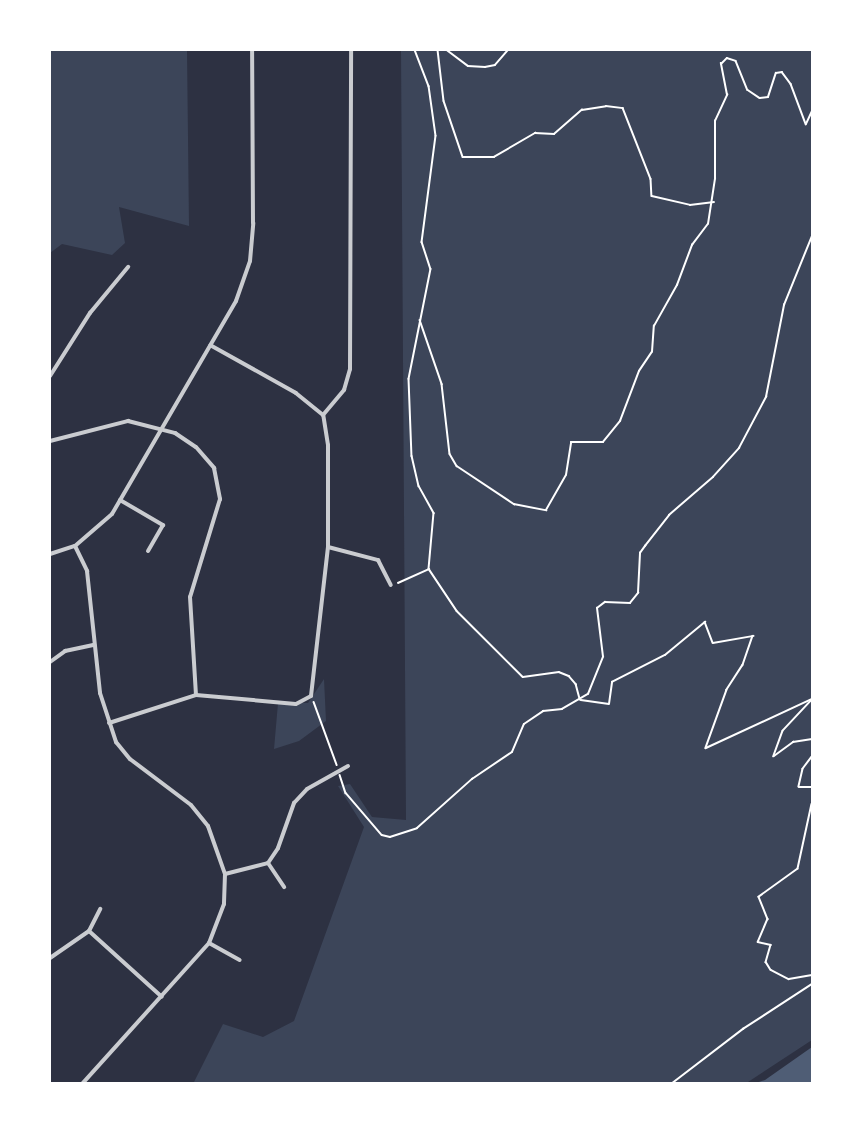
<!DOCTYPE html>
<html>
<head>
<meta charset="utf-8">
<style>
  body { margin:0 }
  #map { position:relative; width:862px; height:1133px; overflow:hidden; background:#2d3142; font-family:"Work Sans",sans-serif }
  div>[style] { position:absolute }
  .green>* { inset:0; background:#3c4559 }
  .water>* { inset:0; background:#4f5d75 }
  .path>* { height:1.5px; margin:-0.75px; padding:0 0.75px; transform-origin:0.75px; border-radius:0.75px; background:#fff }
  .minor>* { height:4px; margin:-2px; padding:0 2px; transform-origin:2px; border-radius:2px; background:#caccd0 }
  span { translate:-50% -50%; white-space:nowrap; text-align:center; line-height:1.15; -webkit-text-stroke:6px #fff; paint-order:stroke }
  .frame { position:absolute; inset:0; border:51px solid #fff; pointer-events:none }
</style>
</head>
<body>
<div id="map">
  <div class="green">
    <i style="clip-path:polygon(50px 50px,187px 50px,189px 226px,119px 207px,125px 243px,112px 255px,62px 244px,50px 253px)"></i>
    <i style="clip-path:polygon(401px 50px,812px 50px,812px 1040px,748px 1082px,193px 1084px,223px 1024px,263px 1037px,294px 1021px,364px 827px,338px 786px,350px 784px,372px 817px,406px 820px)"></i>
    <i style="clip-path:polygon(324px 679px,326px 721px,299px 741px,274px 749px,278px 703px,308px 703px)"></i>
  </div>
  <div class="water">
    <i style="clip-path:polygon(812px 1047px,812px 1083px,756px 1083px,765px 1080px)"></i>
  </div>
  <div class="path">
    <i style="left:415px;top:50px;width:39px;rotate:69deg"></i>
    <i style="left:429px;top:86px;width:50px;rotate:82deg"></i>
    <i style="left:436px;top:136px;width:107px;rotate:97.5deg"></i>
    <i style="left:422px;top:242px;width:28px;rotate:72deg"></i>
    <i style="left:431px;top:269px;width:112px;rotate:101.3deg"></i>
    <i style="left:409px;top:379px;width:77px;rotate:87.8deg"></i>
    <i style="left:412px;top:456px;width:31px;rotate:77deg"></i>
    <i style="left:419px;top:486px;width:31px;rotate:61deg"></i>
    <i style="left:434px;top:513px;width:56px;rotate:95.1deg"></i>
    <i style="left:438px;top:50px;width:51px;rotate:83.3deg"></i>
    <i style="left:444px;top:101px;width:59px;rotate:71.3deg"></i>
    <i style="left:463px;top:157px;width:31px"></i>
    <i style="left:494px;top:157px;width:48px;rotate:-30.3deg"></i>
    <i style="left:535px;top:133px;width:19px;rotate:3deg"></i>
    <i style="left:554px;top:134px;width:37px;rotate:-41deg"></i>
    <i style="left:582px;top:110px;width:24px;rotate:-9deg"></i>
    <i style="left:606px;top:106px;width:17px;rotate:7deg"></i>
    <i style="left:623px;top:108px;width:76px;rotate:68.5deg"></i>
    <i style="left:651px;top:179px;width:17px;rotate:87deg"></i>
    <i style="left:652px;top:196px;width:39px;rotate:13deg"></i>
    <i style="left:690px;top:205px;width:24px;rotate:-7deg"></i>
    <i style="left:447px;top:50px;width:26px;rotate:37deg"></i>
    <i style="left:468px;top:66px;width:17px;rotate:3deg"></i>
    <i style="left:485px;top:67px;width:10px;rotate:-11deg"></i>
    <i style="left:495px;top:65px;width:20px;rotate:-49deg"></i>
    <i style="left:537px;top:50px;width:11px"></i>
    <i style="left:420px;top:320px;width:68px;rotate:71deg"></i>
    <i style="left:442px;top:384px;width:70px;rotate:83.5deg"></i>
    <i style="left:450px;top:454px;width:14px;rotate:60deg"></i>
    <i style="left:457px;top:466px;width:69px;rotate:33.7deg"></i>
    <i style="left:514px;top:504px;width:33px;rotate:11deg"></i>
    <i style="left:546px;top:510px;width:40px;rotate:-60.3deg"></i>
    <i style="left:566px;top:475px;width:33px;rotate:-81deg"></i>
    <i style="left:571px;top:442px;width:32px"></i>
    <i style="left:603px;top:442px;width:27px;rotate:-51deg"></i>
    <i style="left:620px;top:421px;width:53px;rotate:-69.2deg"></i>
    <i style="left:639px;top:371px;width:23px;rotate:-56deg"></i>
    <i style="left:652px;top:352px;width:26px;rotate:-86deg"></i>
    <i style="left:654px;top:326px;width:47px;rotate:-60.7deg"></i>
    <i style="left:677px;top:285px;width:43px;rotate:-69.4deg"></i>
    <i style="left:692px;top:245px;width:26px;rotate:-53deg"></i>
    <i style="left:708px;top:224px;width:46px;rotate:-81.2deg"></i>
    <i style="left:715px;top:179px;width:58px;rotate:-90deg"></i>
    <i style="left:715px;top:121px;width:29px;rotate:-65deg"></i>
    <i style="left:727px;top:95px;width:32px;rotate:-101deg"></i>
    <i style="left:721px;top:64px;width:8px;rotate:-45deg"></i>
    <i style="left:727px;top:58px;width:9px;rotate:18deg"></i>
    <i style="left:736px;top:61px;width:31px;rotate:68deg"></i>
    <i style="left:748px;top:90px;width:14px;rotate:34deg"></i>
    <i style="left:760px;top:98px;width:8px;rotate:-7deg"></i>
    <i style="left:768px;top:97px;width:25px;rotate:-72deg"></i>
    <i style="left:776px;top:73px;width:6px;rotate:-9deg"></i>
    <i style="left:782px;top:72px;width:15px;rotate:53deg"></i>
    <i style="left:791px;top:84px;width:43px;rotate:69.4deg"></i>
    <i style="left:806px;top:124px;width:14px;rotate:-65deg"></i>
    <i style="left:398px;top:583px;width:34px;rotate:-24deg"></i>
    <i style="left:429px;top:569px;width:50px;rotate:56.3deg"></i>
    <i style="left:457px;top:611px;width:93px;rotate:45deg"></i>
    <i style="left:523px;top:677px;width:36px;rotate:-8deg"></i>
    <i style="left:559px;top:672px;width:11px;rotate:22deg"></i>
    <i style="left:569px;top:676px;width:11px;rotate:49deg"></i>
    <i style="left:576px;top:684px;width:16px;rotate:75deg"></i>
    <i style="left:581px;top:700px;width:28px;rotate:8deg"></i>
    <i style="left:609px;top:704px;width:22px;rotate:-82deg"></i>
    <i style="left:612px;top:682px;width:59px;rotate:-27deg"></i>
    <i style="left:665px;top:655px;width:52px;rotate:-39.5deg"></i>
    <i style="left:705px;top:622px;width:22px;rotate:69deg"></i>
    <i style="left:713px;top:643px;width:41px;rotate:-9.9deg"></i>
    <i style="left:753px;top:636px;width:31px;rotate:109deg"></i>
    <i style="left:743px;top:665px;width:30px;rotate:123deg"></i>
    <i style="left:727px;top:690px;width:62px;rotate:109.9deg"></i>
    <i style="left:706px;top:748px;width:117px;rotate:-24.8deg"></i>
    <i style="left:812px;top:700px;width:42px;rotate:133.1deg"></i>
    <i style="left:783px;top:731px;width:27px;rotate:110deg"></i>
    <i style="left:774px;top:756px;width:24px;rotate:-36deg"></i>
    <i style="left:793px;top:742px;width:19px;rotate:-9deg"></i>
    <i style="left:314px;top:702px;width:67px;rotate:69.9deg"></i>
    <i style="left:812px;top:757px;width:15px;rotate:127deg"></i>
    <i style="left:803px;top:769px;width:18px;rotate:103deg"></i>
    <i style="left:799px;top:787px;width:13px"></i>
    <i style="left:340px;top:775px;width:19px;rotate:72deg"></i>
    <i style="left:346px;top:793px;width:55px;rotate:49.4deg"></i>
    <i style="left:382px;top:835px;width:8px;rotate:14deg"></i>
    <i style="left:390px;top:837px;width:28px;rotate:-18deg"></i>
    <i style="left:417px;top:828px;width:74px;rotate:-41.7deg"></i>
    <i style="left:472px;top:779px;width:48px;rotate:-34deg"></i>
    <i style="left:512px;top:752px;width:30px;rotate:-67deg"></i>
    <i style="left:524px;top:724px;width:23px;rotate:-34deg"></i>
    <i style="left:543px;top:711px;width:19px;rotate:-6deg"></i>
    <i style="left:562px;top:709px;width:30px;rotate:-30deg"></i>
    <i style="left:588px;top:694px;width:40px;rotate:-68deg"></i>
    <i style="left:603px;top:657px;width:49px;rotate:-97deg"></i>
    <i style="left:597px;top:608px;width:10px;rotate:-37deg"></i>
    <i style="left:605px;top:602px;width:25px;rotate:2deg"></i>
    <i style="left:630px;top:603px;width:13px;rotate:-51deg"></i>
    <i style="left:638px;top:593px;width:40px;rotate:-87.1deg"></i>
    <i style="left:640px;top:553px;width:9px;rotate:-54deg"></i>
    <i style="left:645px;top:546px;width:39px;rotate:-52deg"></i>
    <i style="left:669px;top:515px;width:58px;rotate:-40.8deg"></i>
    <i style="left:713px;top:477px;width:39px;rotate:-48deg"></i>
    <i style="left:739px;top:448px;width:58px;rotate:-62.1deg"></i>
    <i style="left:766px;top:397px;width:94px;rotate:-78.9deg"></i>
    <i style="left:784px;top:305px;width:74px;rotate:-67.9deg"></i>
    <i style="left:812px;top:804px;width:66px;rotate:102.2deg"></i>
    <i style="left:798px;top:869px;width:48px;rotate:144.3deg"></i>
    <i style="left:759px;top:897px;width:24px;rotate:68deg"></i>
    <i style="left:768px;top:919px;width:25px;rotate:113deg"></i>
    <i style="left:758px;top:942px;width:13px;rotate:13deg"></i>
    <i style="left:771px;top:945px;width:18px;rotate:106deg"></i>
    <i style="left:766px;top:962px;width:9px;rotate:58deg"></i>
    <i style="left:771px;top:970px;width:20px;rotate:27deg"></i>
    <i style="left:789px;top:979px;width:23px;rotate:-10deg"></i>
    <i style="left:671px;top:1084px;width:91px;rotate:-37.4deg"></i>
    <i style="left:743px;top:1029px;width:82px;rotate:-33.1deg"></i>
  </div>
  <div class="minor">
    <i style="left:50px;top:376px;width:75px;rotate:-57.6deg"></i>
    <i style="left:90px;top:313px;width:60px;rotate:-50.4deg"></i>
    <i style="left:323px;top:415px;width:33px;rotate:-50deg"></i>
    <i style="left:344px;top:390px;width:22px;rotate:-74deg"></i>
    <i style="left:350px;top:369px;width:319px;rotate:-89.8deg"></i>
    <i style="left:50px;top:441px;width:81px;rotate:-14.4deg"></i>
    <i style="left:128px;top:421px;width:49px;rotate:14.3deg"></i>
    <i style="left:175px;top:433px;width:25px;rotate:34deg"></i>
    <i style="left:196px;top:447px;width:28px;rotate:49deg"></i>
    <i style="left:214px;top:468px;width:32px;rotate:79deg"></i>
    <i style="left:220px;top:499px;width:102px;rotate:107deg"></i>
    <i style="left:190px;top:597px;width:98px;rotate:86.5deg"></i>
    <i style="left:120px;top:500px;width:50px;rotate:30.2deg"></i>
    <i style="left:163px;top:525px;width:30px;rotate:120deg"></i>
    <i style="left:75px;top:546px;width:28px;rotate:64deg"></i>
    <i style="left:87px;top:571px;width:123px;rotate:83.9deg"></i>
    <i style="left:100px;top:693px;width:52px;rotate:71.9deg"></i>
    <i style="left:116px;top:742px;width:22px;rotate:51deg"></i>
    <i style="left:130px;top:759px;width:76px;rotate:37deg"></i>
    <i style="left:191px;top:805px;width:27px;rotate:51deg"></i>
    <i style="left:208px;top:826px;width:51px;rotate:70.5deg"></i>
    <i style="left:225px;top:874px;width:30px;rotate:92deg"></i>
    <i style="left:224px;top:904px;width:42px;rotate:111deg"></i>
    <i style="left:209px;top:943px;width:190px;rotate:132deg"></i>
    <i style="left:328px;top:547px;width:52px;rotate:14.6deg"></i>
    <i style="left:378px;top:560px;width:28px;rotate:63deg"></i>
    <i style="left:50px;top:554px;width:26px;rotate:-18deg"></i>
    <i style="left:75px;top:546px;width:49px;rotate:-40.9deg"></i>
    <i style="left:112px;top:514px;width:246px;rotate:-59.8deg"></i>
    <i style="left:236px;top:301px;width:42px;rotate:-70.7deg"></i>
    <i style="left:250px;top:261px;width:38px;rotate:-85deg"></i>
    <i style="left:253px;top:223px;width:173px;rotate:-90.3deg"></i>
    <i style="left:50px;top:662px;width:19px;rotate:-36deg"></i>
    <i style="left:65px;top:651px;width:30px;rotate:-12deg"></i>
    <i style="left:109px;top:723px;width:91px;rotate:-17.8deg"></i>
    <i style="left:196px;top:695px;width:100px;rotate:5.1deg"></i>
    <i style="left:296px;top:704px;width:17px;rotate:-28deg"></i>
    <i style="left:311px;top:696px;width:150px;rotate:-83.5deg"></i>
    <i style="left:328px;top:547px;width:102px;rotate:-90deg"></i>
    <i style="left:328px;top:445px;width:30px;rotate:-99deg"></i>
    <i style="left:323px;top:415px;width:35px;rotate:-141deg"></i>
    <i style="left:296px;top:393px;width:98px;rotate:-150.8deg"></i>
    <i style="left:268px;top:863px;width:29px;rotate:56deg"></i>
    <i style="left:225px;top:874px;width:44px;rotate:-14.3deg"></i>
    <i style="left:268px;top:863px;width:18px;rotate:-56deg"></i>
    <i style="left:278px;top:848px;width:48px;rotate:-70.4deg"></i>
    <i style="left:294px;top:803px;width:19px;rotate:-47deg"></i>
    <i style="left:307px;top:789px;width:47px;rotate:-29.3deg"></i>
    <i style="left:89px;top:931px;width:25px;rotate:-63deg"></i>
    <i style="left:209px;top:943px;width:35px;rotate:29deg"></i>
    <i style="left:50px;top:958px;width:47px;rotate:-34.7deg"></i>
    <i style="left:89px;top:931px;width:98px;rotate:42.1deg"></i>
  </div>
  <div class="frame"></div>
</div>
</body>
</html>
